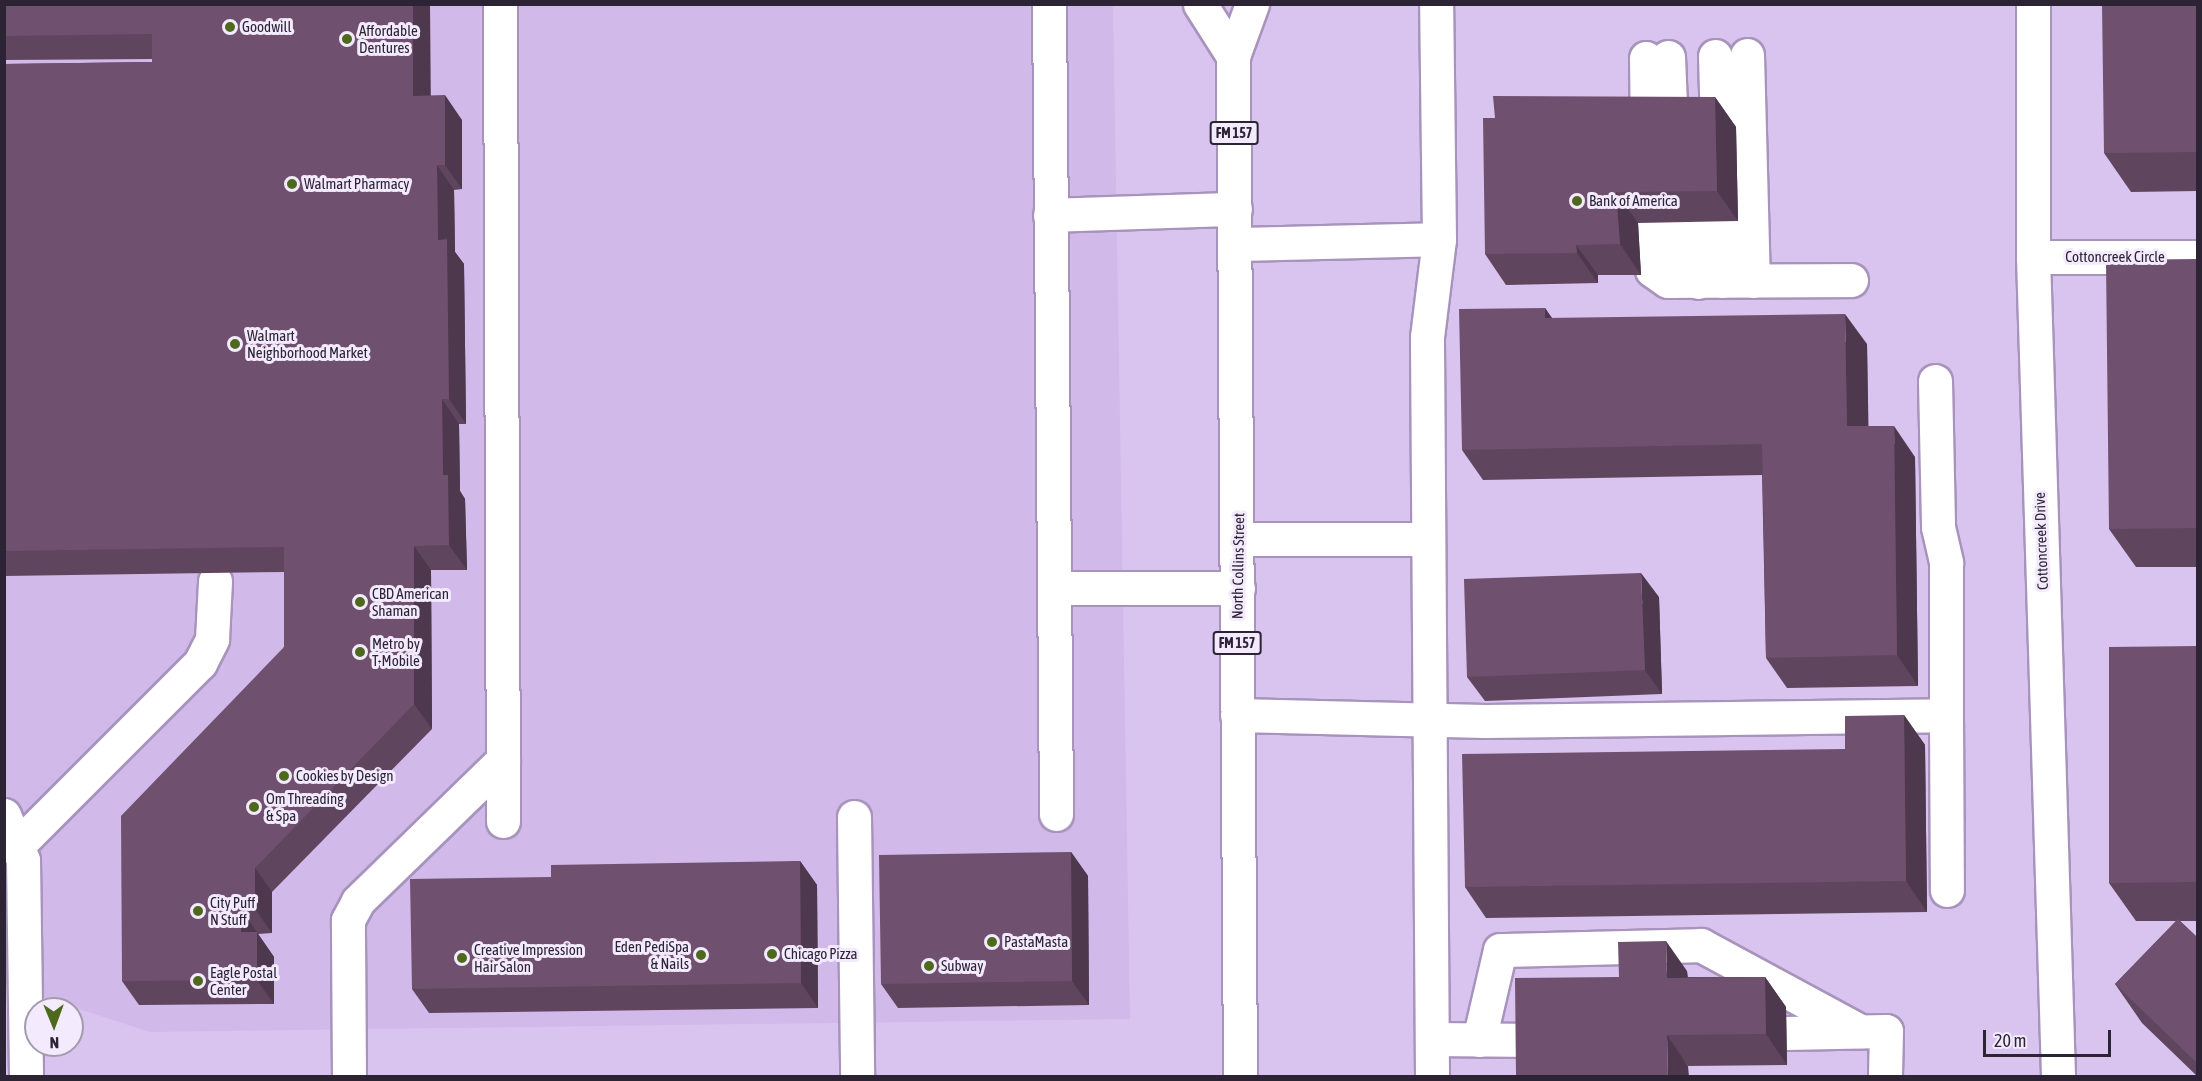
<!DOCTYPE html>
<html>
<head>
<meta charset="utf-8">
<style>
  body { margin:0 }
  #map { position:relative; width:2202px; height:1081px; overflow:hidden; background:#d9c4ef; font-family:"Asap Condensed",sans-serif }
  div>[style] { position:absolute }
  .built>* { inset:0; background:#d1b9ea }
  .roads { filter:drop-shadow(2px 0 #a793bc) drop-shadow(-2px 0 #a793bc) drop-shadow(0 2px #a793bc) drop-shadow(0 -2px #a793bc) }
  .minor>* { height:33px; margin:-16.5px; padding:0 16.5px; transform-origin:16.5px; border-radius:16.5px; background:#fff }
  .major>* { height:33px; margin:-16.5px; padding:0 16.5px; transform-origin:16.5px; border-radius:16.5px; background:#fff }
  .wall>* { inset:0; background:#60455f }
  .shaded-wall>* { inset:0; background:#4e384e }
  .building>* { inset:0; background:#70506f }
  .dots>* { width:16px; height:16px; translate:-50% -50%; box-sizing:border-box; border:3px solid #f3ebfd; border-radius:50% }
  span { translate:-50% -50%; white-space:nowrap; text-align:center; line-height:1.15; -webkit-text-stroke:6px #f3ebfd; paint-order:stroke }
  .shield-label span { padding:2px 4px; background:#f3ebfd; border:2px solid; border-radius:4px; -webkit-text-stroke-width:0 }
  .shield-label { font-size:14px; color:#2c2434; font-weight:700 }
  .poi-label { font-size:15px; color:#2c2434 }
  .left { translate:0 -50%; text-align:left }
  .right { translate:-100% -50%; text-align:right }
  .street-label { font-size:15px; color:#2c2434 }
  .frame { position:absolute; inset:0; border:6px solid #2c2434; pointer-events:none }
  .north { position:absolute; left:24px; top:997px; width:60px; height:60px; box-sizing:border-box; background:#f3ebfd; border:2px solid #a39bad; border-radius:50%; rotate:179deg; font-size:16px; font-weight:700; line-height:24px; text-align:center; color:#2c2434 }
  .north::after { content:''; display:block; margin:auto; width:21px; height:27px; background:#4e691d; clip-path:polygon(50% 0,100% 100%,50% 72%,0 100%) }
  .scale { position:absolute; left:1983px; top:1030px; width:128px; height:27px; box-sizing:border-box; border:3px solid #2c2434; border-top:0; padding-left:8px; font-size:18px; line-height:21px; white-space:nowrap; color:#2c2434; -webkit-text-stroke:4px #f3ebfd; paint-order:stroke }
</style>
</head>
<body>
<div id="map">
  <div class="built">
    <i style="clip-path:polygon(4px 5px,1113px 5px,1130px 1019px,150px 1032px,5px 985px)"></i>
  </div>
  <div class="roads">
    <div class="minor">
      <i style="left:500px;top:4px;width:817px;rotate:89.79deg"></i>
      <i style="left:1049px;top:4px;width:810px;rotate:89.5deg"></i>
      <i style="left:2033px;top:4px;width:253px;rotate:90deg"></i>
      <i style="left:2033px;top:257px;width:819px;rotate:88.25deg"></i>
      <i style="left:1747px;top:55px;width:226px;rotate:88.5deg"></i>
      <i style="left:1715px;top:56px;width:72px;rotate:88.4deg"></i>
      <i style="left:1668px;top:57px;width:71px;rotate:87.6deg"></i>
      <i style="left:1646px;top:58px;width:71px;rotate:89.2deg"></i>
      <i style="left:1050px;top:215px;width:185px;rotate:-1.9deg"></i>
      <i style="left:1721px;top:221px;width:60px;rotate:89deg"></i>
      <i style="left:1673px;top:222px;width:59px;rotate:89deg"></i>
      <i style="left:1697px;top:222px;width:60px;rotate:89deg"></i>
      <i style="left:1650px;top:223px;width:47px;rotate:87.6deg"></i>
      <i style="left:1652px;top:270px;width:19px;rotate:35deg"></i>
      <i style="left:1668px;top:281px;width:183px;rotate:-0.3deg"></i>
      <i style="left:1236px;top:244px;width:203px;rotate:-1.4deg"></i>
      <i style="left:2033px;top:257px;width:165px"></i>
      <i style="left:1935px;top:381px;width:146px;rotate:88.8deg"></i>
      <i style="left:1938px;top:527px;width:37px;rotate:77deg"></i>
      <i style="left:1946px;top:563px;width:152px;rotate:90deg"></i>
      <i style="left:1239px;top:539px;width:187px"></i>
      <i style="left:1054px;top:588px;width:184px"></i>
      <i style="left:1237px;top:715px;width:248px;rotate:1.4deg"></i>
      <i style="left:1485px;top:721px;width:461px;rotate:-0.7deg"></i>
      <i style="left:1946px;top:715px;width:175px;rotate:89.7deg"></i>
      <i style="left:4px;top:815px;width:49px;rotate:67.1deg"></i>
      <i style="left:23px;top:860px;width:216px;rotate:89.2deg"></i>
      <i style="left:854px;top:817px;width:259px;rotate:89.3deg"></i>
      <i style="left:20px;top:843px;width:255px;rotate:-45deg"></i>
      <i style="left:200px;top:663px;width:27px;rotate:-63deg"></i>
      <i style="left:212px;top:639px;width:58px;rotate:-87deg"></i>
      <i style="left:1786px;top:1033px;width:100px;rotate:-1.1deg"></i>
      <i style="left:1886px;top:1031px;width:45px;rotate:91.3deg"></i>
      <i style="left:1432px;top:1039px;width:105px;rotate:0.5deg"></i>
      <i style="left:1479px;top:1040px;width:92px;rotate:-76.9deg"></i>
      <i style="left:1500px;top:950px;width:201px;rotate:-1.4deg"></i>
      <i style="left:1701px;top:945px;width:181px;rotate:28.4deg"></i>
      <i style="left:349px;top:1076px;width:156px;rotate:-90.4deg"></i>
      <i style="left:348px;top:920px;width:21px;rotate:-62deg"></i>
      <i style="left:358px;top:901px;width:202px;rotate:-44.2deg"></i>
      <i style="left:1432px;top:1076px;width:739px;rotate:-90.39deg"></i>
      <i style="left:1427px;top:337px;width:99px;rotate:-83deg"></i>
      <i style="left:1439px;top:239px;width:235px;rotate:-90.7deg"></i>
    </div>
    <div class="major">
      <i style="left:1200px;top:4px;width:62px;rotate:57.6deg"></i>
      <i style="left:1240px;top:1076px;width:1020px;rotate:-90.39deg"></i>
      <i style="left:1233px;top:56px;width:55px;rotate:-69.9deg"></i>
    </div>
  </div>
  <div class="wall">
    <i style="clip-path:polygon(4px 4px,430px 4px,430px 95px,462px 120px,462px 189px,454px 190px,455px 252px,464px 264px,466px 424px,459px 424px,460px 491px,465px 499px,467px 570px,431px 570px,432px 729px,272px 892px,272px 933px,258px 934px,274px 957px,274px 1004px,139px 1005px,122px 981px,284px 647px,284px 572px,4px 576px,4px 64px,152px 62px,152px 59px,4px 60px)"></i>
    <i style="clip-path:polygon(2198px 4px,2198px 191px,2131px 192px,2104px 153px)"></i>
    <i style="clip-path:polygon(1715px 97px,1736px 127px,1738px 221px,1638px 223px,1641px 275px,1598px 275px,1598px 283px,1506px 285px,1485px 254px,1495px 118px)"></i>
    <i style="clip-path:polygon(2198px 259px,2198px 567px,2136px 567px,2109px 529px)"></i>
    <i style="clip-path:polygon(1545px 308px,1552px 318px,1867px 344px,1868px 426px,1915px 457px,1918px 686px,1787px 688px,1766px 658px,1762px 475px,1483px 480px,1462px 450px)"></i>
    <i style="clip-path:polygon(1659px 597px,1662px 694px,1485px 701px,1467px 677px)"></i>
    <i style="clip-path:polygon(2198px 646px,2198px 921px,2180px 921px,2198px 938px,2198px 1077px,2142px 1023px,2115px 984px,2176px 921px,2136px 921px,2109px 883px)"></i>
    <i style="clip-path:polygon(1904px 715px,1925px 745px,1927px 912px,1486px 918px,1465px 887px,1845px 749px)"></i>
    <i style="clip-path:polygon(1071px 852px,1088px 876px,1089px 1005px,898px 1008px,881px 984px)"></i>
    <i style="clip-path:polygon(800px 861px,817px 885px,818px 1008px,429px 1013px,412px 989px,551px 877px)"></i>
    <i style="clip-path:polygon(1687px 971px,1688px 977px,1765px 977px,1786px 1007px,1787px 1065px,1688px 1066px,1619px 977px)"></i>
  </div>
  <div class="shaded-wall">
    <i style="clip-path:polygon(413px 4px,430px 4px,431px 120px,413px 96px)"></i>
    <i style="clip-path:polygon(445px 95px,462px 120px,462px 189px,445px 165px)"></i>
    <i style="clip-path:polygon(1715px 97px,1736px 127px,1738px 221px,1717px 191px)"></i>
    <i style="clip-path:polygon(437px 165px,454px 190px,455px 252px,464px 264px,466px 424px,449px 399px,438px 240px)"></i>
    <i style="clip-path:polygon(1616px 192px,1638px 223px,1641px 275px,1620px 244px)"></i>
    <i style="clip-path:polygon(1576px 245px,1598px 275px,1598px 283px,1577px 253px)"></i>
    <i style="clip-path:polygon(1545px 308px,1566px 339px,1545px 318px)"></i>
    <i style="clip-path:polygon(1845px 314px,1867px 344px,1869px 457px,1847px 426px)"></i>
    <i style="clip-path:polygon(442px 399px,459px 424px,460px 491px,465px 499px,467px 570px,449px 545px,443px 475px)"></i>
    <i style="clip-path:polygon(1894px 426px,1915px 457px,1918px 686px,1897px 655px)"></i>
    <i style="clip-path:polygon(414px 546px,431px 570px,432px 729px,414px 704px)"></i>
    <i style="clip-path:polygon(1641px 573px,1659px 597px,1662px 694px,1645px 670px)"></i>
    <i style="clip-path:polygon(1904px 715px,1925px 745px,1927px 912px,1906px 881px)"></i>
    <i style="clip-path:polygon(1071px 852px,1088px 876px,1089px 1005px,1072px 981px)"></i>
    <i style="clip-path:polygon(800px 861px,817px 885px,818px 1008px,801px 983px)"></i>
    <i style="clip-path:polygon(255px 868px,272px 892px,272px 933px,255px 909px)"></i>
    <i style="clip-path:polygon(241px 909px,274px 957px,274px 1004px,257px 980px,241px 932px)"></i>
    <i style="clip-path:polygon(1666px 941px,1687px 971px,1688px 1008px,1667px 978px)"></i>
    <i style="clip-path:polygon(1765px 977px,1786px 1007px,1787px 1065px,1766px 1034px)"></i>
    <i style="clip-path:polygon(1667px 1035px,1688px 1066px,1689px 1077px,1668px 1077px)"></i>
  </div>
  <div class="building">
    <i style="clip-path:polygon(4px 4px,413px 4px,413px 96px,445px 95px,445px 165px,437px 165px,438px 240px,447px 239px,449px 399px,442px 399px,443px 475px,448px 475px,449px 545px,414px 546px,414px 704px,255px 868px,255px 909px,241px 909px,241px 932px,257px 932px,257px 980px,122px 981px,121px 816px,284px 647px,284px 547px,4px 551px,4px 64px,152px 62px,152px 34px,4px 36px)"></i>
    <i style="clip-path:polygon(2102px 4px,2198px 4px,2198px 152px,2104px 153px)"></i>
    <i style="clip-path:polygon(1493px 96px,1715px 97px,1717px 191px,1616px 192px,1620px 244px,1576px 245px,1577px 253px,1485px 254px,1483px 118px,1495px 118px)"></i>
    <i style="clip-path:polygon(2198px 259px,2198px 528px,2109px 529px,2106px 260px)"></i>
    <i style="clip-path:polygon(1545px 308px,1545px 318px,1845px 314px,1847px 426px,1894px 426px,1897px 655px,1766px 658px,1762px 444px,1462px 450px,1459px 309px)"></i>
    <i style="clip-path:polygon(1641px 573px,1645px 670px,1467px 677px,1464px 579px)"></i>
    <i style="clip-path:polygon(2198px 646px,2198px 882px,2109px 883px,2109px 647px)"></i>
    <i style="clip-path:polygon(1904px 715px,1906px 881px,1465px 887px,1462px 754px,1845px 749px,1845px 716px)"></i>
    <i style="clip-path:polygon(1071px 852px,1072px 981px,881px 984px,879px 855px)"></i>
    <i style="clip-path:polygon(800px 861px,801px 983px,412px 989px,410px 879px,551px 877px,551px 865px)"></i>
    <i style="clip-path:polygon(2178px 919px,2198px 938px,2198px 1064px,2115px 984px)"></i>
    <i style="clip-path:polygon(1666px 941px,1667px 978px,1765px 977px,1766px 1034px,1667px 1035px,1668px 1077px,1516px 1077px,1515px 978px,1619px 977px,1618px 942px)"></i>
  </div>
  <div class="dots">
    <i style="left:230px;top:27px;background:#4e691d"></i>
    <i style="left:347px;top:39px;background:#4e691d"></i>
    <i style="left:292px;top:184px;background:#4e691d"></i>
    <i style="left:1577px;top:201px;background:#4e691d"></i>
    <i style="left:235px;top:344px;background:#4e691d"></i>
    <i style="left:360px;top:602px;background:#4e691d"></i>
    <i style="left:360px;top:652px;background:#4e691d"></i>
    <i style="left:284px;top:776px;background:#4e691d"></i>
    <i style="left:254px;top:807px;background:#4e691d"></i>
    <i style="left:198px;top:911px;background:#4e691d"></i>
    <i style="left:992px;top:942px;background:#4e691d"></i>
    <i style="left:772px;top:954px;background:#4e691d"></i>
    <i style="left:701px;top:955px;background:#4e691d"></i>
    <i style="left:462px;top:958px;background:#4e691d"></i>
    <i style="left:929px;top:966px;background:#4e691d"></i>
    <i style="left:198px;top:981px;background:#4e691d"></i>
  </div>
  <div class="shield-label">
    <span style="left:1234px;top:133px">FM 157</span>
    <span style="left:1237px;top:643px">FM 157</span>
  </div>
  <div class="poi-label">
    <span class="left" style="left:242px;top:27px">Goodwill</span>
    <span class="left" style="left:359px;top:39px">Affordable<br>Dentures</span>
    <span class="left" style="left:304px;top:184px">Walmart Pharmacy</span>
    <span class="left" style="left:1589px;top:201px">Bank of America</span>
    <span class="left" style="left:247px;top:344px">Walmart<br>Neighborhood Market</span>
    <span class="left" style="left:372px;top:602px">CBD American<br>Shaman</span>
    <span class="left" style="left:372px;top:652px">Metro by<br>T-Mobile</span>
    <span class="left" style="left:296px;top:776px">Cookies by Design</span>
    <span class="left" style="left:266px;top:807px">Om Threading<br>&amp; Spa</span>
    <span class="left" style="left:210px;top:911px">City Puff<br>N Stuff</span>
    <span class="left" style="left:1004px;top:942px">PastaMasta</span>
    <span class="right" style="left:689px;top:955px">Eden PediSpa<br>&amp; Nails</span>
    <span class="left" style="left:474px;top:958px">Creative Impression<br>Hair Salon</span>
    <span class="left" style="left:784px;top:954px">Chicago Pizza</span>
    <span class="left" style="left:941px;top:966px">Subway</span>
    <span class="left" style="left:210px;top:981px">Eagle Postal<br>Center</span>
  </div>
  <div class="street-label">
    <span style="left:2115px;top:257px">Cottoncreek Circle</span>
    <span style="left:2041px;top:541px;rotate:-92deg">Cottoncreek Drive</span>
    <span style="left:1238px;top:566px;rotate:-89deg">North Collins Street</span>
  </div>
  <div class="frame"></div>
  <div class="north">N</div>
  <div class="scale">20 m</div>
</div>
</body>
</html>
